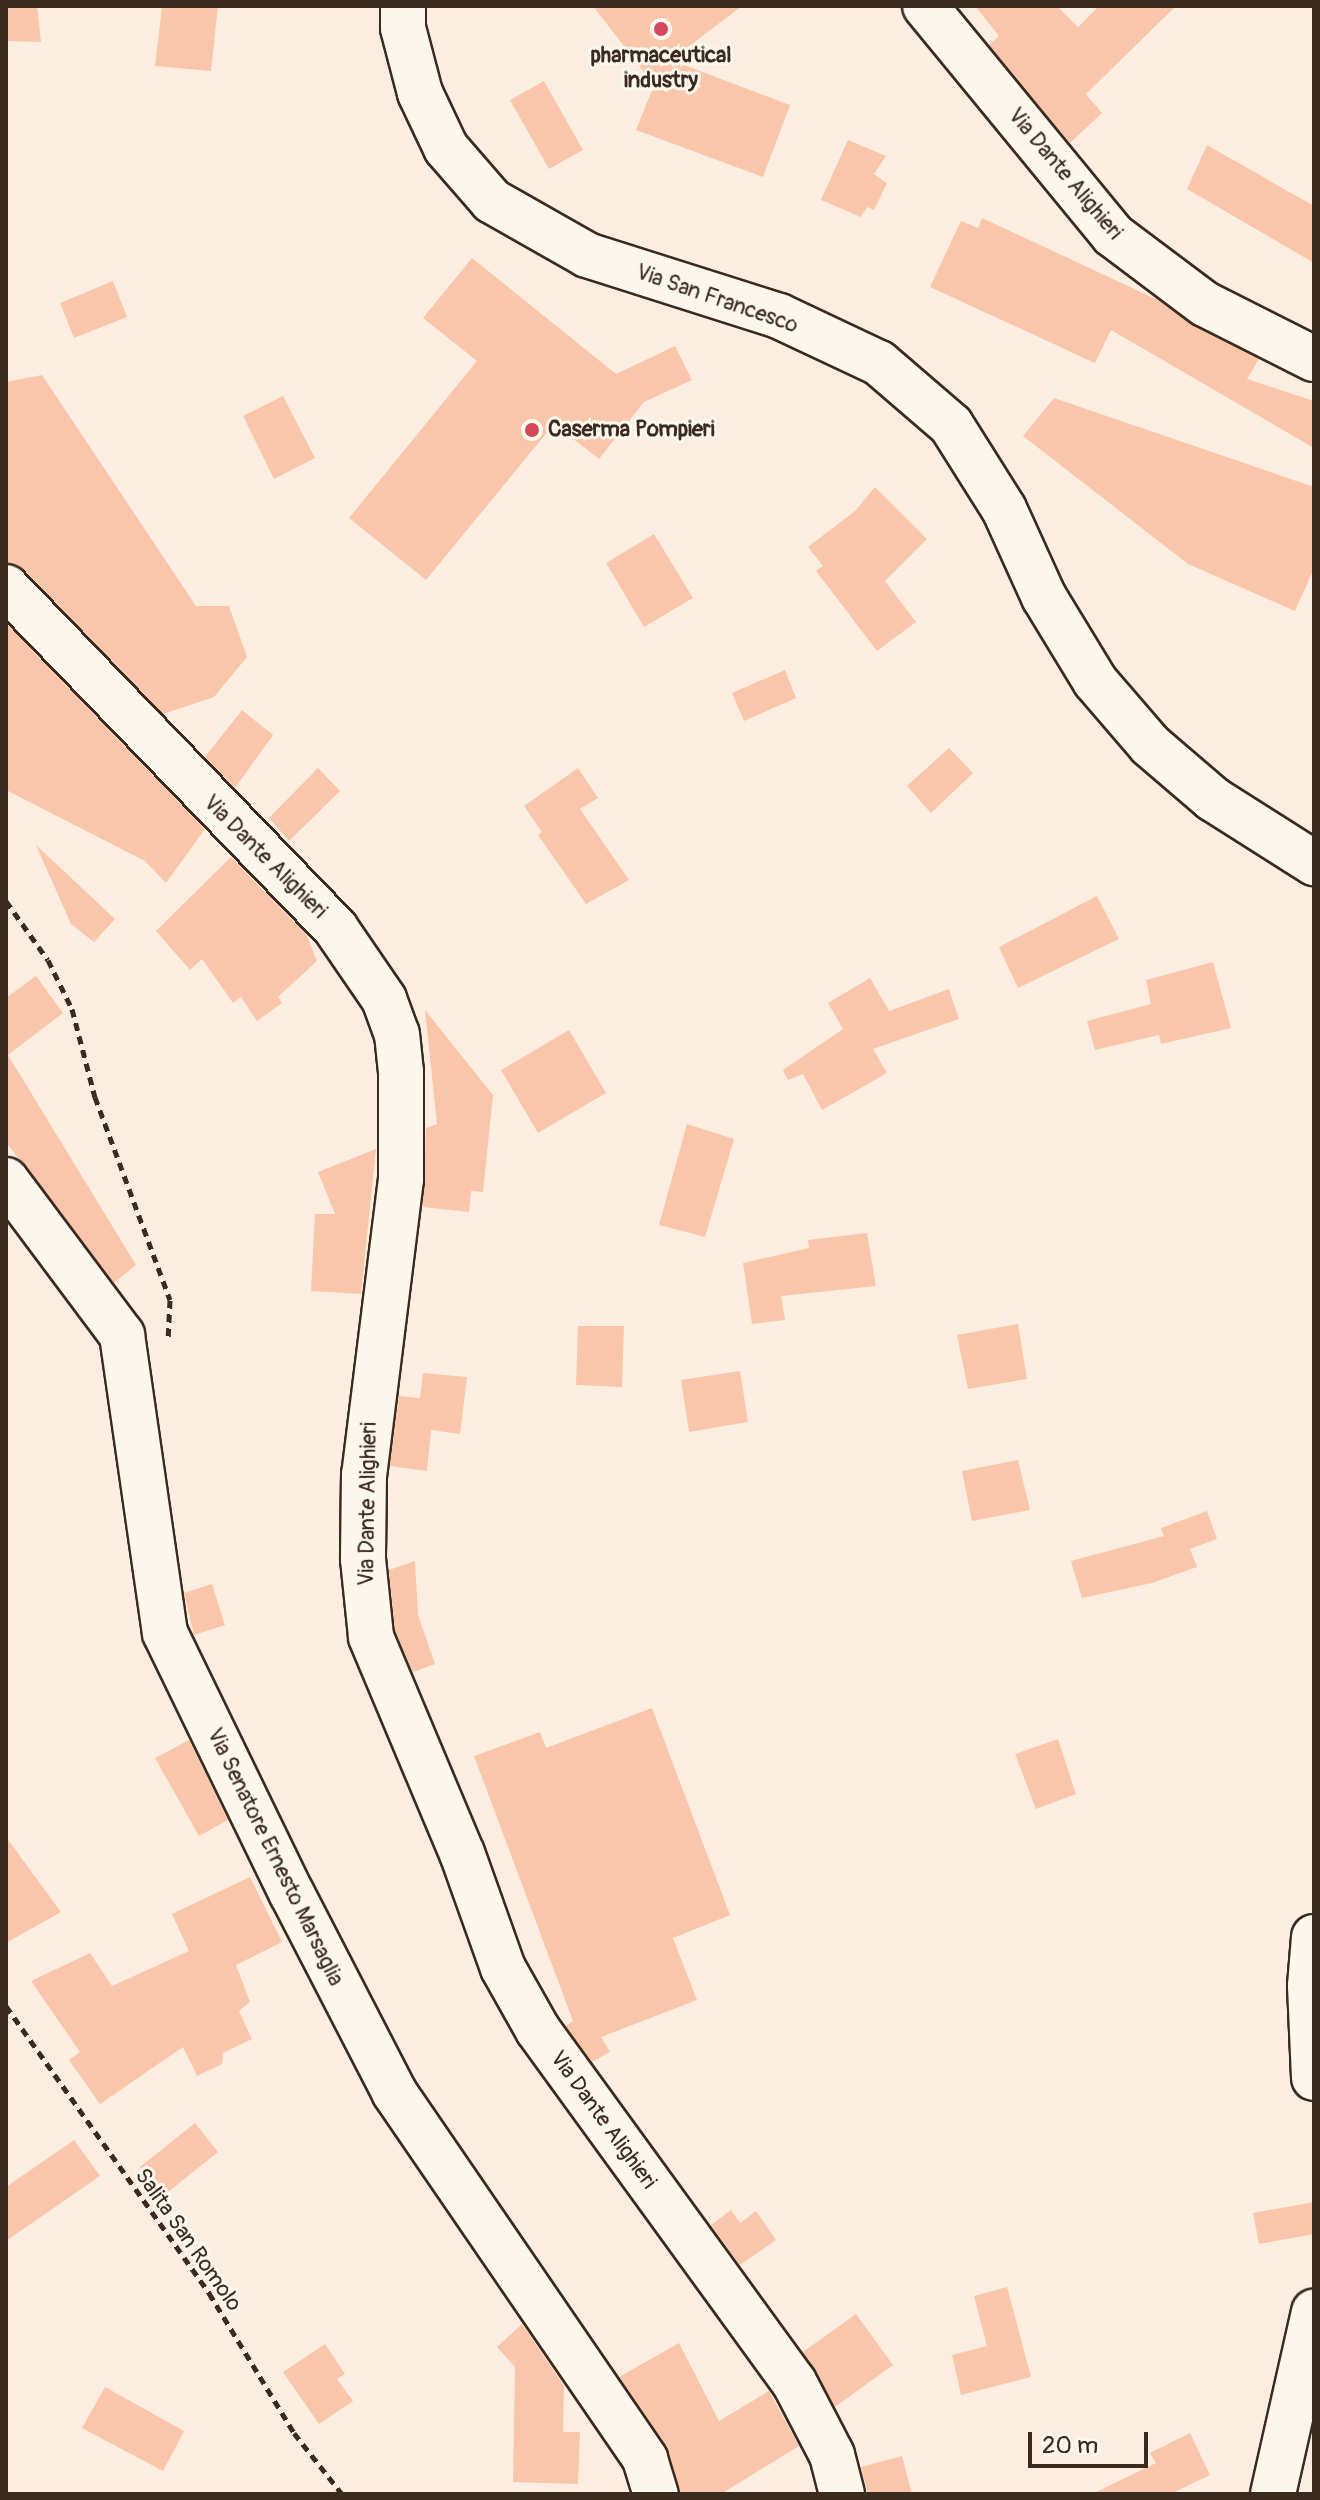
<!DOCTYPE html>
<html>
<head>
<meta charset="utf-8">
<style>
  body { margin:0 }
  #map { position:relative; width:1320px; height:2500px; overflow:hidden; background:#fbeddf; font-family:Pangolin,sans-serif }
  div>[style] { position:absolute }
  .building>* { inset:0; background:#fac6ab }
  .path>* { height:5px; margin-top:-2.5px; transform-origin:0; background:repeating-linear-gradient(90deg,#3b2a1e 0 8px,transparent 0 14px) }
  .roads { filter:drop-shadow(2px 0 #3b2a1e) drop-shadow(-2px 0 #3b2a1e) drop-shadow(0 2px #3b2a1e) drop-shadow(0 -2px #3b2a1e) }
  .minor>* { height:44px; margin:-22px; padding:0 22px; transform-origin:22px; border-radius:22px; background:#fbf7ec }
  .dots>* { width:22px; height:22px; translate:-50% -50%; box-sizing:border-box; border:4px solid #fbf7ec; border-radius:50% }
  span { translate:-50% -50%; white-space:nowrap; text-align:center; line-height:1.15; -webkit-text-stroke:6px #fbf7ec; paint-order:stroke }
  .poi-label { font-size:22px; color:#3b2a1e; font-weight:700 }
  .left { translate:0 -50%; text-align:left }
  .street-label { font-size:22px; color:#3b2a1e }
  .frame { position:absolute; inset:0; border:8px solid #3b2a1e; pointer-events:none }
  .scale { position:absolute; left:1028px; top:2432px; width:120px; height:36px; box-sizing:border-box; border:4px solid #3b2a1e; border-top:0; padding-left:10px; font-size:24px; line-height:28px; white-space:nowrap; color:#3b2a1e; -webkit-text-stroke:6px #fbf7ec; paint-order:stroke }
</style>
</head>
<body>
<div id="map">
  <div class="building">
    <i style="clip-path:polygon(6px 6px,37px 6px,41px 42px,6px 41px)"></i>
    <i style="clip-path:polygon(162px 6px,218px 6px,211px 71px,155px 66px)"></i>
    <i style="clip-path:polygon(593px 6px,742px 6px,671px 60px,790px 105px,763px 177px,636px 130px,654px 85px)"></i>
    <i style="clip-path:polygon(975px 6px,1057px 6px,1078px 27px,1099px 6px,1176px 6px,1086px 94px,1102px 113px,1070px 143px,989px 45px,999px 36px)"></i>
    <i style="clip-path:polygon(544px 81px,583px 150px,549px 169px,510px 100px)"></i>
    <i style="clip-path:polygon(848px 140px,886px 156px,874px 174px,887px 183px,874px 210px,867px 207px,861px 217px,821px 200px)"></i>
    <i style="clip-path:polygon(1207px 145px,1314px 206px,1314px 263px,1187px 189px)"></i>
    <i style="clip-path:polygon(982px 218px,1158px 300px,1194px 326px,1259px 359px,1247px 379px,1314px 401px,1314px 448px,1111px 330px,1095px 363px,930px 287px,961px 221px,978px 228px)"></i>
    <i style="clip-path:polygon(472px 258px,616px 374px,675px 346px,692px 380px,644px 402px,599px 459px,554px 424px,426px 580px,349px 518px,477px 361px,423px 318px)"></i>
    <i style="clip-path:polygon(113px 281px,127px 317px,74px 338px,60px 303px)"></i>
    <i style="clip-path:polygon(42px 375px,196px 606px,229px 606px,247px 657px,214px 697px,163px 714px,24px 570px,6px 563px,6px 382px)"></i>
    <i style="clip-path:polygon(283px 396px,315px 458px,274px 479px,243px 416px)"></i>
    <i style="clip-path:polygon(1054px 398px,1314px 487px,1314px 568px,1295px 611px,1188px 564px,1023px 436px)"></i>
    <i style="clip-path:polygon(875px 487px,927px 539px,885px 581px,916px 622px,877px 651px,816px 571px,823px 566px,808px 547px,855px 511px)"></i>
    <i style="clip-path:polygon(654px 534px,693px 598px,644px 627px,606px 563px)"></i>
    <i style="clip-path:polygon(6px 623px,205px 829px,166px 883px,145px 861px,6px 790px)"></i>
    <i style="clip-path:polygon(785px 670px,796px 698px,744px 721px,732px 693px)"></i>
    <i style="clip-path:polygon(242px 710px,273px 735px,235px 788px,205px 757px)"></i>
    <i style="clip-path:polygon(949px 748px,973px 773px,931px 813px,907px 786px)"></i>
    <i style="clip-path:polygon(318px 768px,340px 791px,289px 841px,269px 818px)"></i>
    <i style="clip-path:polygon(578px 768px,598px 798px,580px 809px,629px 880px,586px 904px,538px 835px,542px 832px,524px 806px)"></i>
    <i style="clip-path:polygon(36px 845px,115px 919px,94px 942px,71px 924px)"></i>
    <i style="clip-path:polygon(231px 857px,306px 934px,317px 961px,278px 997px,282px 1003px,257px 1021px,241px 997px,233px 1003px,202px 959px,190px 970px,156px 931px)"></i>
    <i style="clip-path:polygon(1097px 896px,1119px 939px,1018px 988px,999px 947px)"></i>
    <i style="clip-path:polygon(1213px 962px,1231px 1028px,1161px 1044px,1159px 1035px,1095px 1050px,1087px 1021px,1151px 1004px,1146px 980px)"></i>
    <i style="clip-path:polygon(36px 976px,63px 1013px,8px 1055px,136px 1265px,114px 1283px,6px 1142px,6px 998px)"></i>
    <i style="clip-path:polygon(870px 978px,889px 1011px,949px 989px,959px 1019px,873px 1049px,887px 1073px,822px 1110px,803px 1074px,788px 1080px,783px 1070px,843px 1029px,828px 1003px)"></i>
    <i style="clip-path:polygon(425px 1010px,493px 1095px,483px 1192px,471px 1191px,469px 1212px,423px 1207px,426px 1128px,437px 1124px)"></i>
    <i style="clip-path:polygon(569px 1030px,606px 1093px,538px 1133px,501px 1070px)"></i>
    <i style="clip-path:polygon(687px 1124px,734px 1139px,705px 1237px,659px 1225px)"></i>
    <i style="clip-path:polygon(376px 1149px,361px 1294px,311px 1291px,315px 1214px,335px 1214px,318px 1172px)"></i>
    <i style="clip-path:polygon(867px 1233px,876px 1286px,781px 1296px,785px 1320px,752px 1324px,743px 1263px,809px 1248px,808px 1240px)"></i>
    <i style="clip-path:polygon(1018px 1324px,1027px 1379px,968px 1389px,957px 1335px)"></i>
    <i style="clip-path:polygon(578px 1326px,624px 1326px,622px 1387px,576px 1385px)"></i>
    <i style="clip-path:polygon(740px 1371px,748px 1422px,689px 1432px,681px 1380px)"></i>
    <i style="clip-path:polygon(423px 1373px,467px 1377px,460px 1434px,431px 1430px,427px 1471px,390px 1466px,399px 1396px,420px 1398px)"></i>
    <i style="clip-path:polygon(1018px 1460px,1030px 1510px,972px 1521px,962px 1471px)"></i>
    <i style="clip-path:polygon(1207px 1511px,1217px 1539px,1190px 1549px,1197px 1567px,1152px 1583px,1082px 1598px,1071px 1561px,1164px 1536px,1161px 1528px)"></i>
    <i style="clip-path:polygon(415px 1561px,418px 1615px,435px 1664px,413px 1672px,395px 1631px,389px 1570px)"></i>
    <i style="clip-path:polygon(212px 1584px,225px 1625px,194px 1635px,184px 1593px)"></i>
    <i style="clip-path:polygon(652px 1708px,730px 1915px,673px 1938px,697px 2000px,601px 2037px,610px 2052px,592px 2062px,566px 2026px,573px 2021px,474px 1756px,540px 1732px,546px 1748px)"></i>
    <i style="clip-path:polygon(1058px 1739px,1076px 1794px,1036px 1809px,1015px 1754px)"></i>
    <i style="clip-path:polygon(189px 1740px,228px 1820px,199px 1836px,155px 1758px)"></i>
    <i style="clip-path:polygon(6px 1837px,61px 1912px,6px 1943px)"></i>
    <i style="clip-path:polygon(250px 1877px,282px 1942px,236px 1965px,250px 2002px,239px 2011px,252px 2039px,223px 2053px,222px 2064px,197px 2076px,183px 2047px,100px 2104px,69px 2060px,80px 2052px,31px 1981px,90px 1953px,112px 1986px,189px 1951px,172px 1914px)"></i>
    <i style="clip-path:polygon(195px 2123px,218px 2152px,163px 2196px,140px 2167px)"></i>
    <i style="clip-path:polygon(74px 2140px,100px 2176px,6px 2241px,6px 2187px)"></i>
    <i style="clip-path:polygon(1314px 2202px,1314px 2234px,1259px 2244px,1253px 2213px)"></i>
    <i style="clip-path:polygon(731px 2210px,740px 2223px,756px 2211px,776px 2240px,740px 2265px,711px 2225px)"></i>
    <i style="clip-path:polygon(1007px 2287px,1031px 2377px,961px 2395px,952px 2355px,987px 2346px,974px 2296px)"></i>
    <i style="clip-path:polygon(856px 2314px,893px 2365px,835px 2407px,803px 2352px)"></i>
    <i style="clip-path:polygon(522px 2324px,564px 2386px,563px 2432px,580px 2432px,578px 2484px,513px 2482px,515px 2367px,497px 2347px)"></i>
    <i style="clip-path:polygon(679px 2343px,719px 2421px,769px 2391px,799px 2446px,721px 2494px,680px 2494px,666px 2445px,619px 2377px)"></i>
    <i style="clip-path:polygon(325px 2344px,345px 2374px,337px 2379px,353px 2401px,319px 2424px,283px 2372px)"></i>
    <i style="clip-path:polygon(105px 2387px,184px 2431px,163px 2471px,82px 2428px)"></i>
    <i style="clip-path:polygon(1190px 2433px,1210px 2475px,1170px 2494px,1092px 2494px,1156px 2463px,1150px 2453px)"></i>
    <i style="clip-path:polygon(902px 2456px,912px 2494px,868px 2494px,861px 2467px)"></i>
  </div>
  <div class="path">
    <i style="left:6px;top:901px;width:72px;rotate:54.6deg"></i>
    <i style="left:48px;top:960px;width:55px;rotate:63.9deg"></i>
    <i style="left:72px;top:1009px;width:91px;rotate:75.4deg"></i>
    <i style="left:95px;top:1097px;width:216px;rotate:69.7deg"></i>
    <i style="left:170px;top:1300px;width:41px;rotate:92.8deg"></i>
    <i style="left:6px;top:2006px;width:352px;rotate:54.7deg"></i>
    <i style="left:209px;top:2293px;width:164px;rotate:58.7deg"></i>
    <i style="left:294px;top:2433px;width:78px;rotate:51.8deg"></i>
  </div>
  <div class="roads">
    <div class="minor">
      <i style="left:403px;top:6px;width:22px;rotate:90deg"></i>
      <i style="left:403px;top:28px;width:67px;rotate:75.3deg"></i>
      <i style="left:420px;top:93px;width:61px;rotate:64.7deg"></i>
      <i style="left:446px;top:148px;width:70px;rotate:49deg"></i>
      <i style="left:492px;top:201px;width:109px;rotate:29.6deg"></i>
      <i style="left:587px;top:255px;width:201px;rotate:17.6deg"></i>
      <i style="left:779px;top:316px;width:110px;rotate:25.2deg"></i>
      <i style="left:879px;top:363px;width:95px;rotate:40.7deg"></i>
      <i style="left:951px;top:425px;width:99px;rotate:57.8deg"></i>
      <i style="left:1004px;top:509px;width:97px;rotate:65.6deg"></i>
      <i style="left:1044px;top:597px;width:98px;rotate:58.7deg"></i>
      <i style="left:1095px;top:681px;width:84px;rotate:49.3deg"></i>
      <i style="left:1150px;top:745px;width:83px;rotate:40.6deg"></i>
      <i style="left:1213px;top:799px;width:120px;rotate:32.4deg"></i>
      <i style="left:925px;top:6px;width:296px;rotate:50.6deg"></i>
      <i style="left:1113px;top:235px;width:115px;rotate:36.9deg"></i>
      <i style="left:1205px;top:304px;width:122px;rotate:26.8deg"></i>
      <i style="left:6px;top:587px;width:475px;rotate:46deg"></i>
      <i style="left:336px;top:929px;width:85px;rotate:55.6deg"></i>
      <i style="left:384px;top:999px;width:37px;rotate:70deg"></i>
      <i style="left:397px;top:1034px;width:38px;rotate:84deg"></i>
      <i style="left:401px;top:1072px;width:107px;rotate:90deg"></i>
      <i style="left:401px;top:1179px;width:297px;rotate:97.1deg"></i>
      <i style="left:364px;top:1474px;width:85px;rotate:90.7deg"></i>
      <i style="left:363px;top:1559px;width:78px;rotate:84.1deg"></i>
      <i style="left:371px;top:1637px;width:234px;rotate:67.2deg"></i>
      <i style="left:462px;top:1853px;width:122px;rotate:70.4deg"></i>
      <i style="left:503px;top:1968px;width:71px;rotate:60.6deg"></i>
      <i style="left:538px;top:2030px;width:435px;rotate:54deg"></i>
      <i style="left:794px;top:2382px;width:82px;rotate:62.5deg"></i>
      <i style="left:832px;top:2455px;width:40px;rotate:75.6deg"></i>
      <i style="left:6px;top:1180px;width:194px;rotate:53.2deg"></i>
      <i style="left:122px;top:1335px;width:301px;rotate:81.8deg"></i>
      <i style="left:165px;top:1633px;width:290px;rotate:64.1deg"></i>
      <i style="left:292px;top:1894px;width:223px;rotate:62.7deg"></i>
      <i style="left:394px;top:2092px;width:445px;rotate:55.6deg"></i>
      <i style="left:645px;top:2459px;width:37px;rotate:73deg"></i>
      <i style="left:1314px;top:1937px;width:49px;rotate:94.7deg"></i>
      <i style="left:1310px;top:1986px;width:92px;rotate:87.5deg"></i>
      <i style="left:1273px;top:2494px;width:187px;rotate:-77.3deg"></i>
    </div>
  </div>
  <div class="dots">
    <i style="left:661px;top:29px;background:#d1495b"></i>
    <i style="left:532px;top:430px;background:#d1495b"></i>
  </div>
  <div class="poi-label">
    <span style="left:661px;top:68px">pharmaceutical<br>industry</span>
    <span class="left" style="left:548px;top:430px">Caserma Pompieri</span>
  </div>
  <div class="street-label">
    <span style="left:1065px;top:174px;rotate:50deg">Via Dante Alighieri</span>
    <span style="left:717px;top:299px;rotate:19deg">Via San Francesco</span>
    <span style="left:265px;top:857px;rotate:45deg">Via Dante Alighieri</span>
    <span style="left:368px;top:1504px;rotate:-89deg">Via Dante Alighieri</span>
    <span style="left:275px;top:1857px;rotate:64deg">Via Senatore Ernesto Marsaglia</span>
    <span style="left:603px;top:2120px;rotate:54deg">Via Dante Alighieri</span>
    <span style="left:188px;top:2240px;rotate:55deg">Salita San Romolo</span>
  </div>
  <div class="frame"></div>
  <div class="scale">20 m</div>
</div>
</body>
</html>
